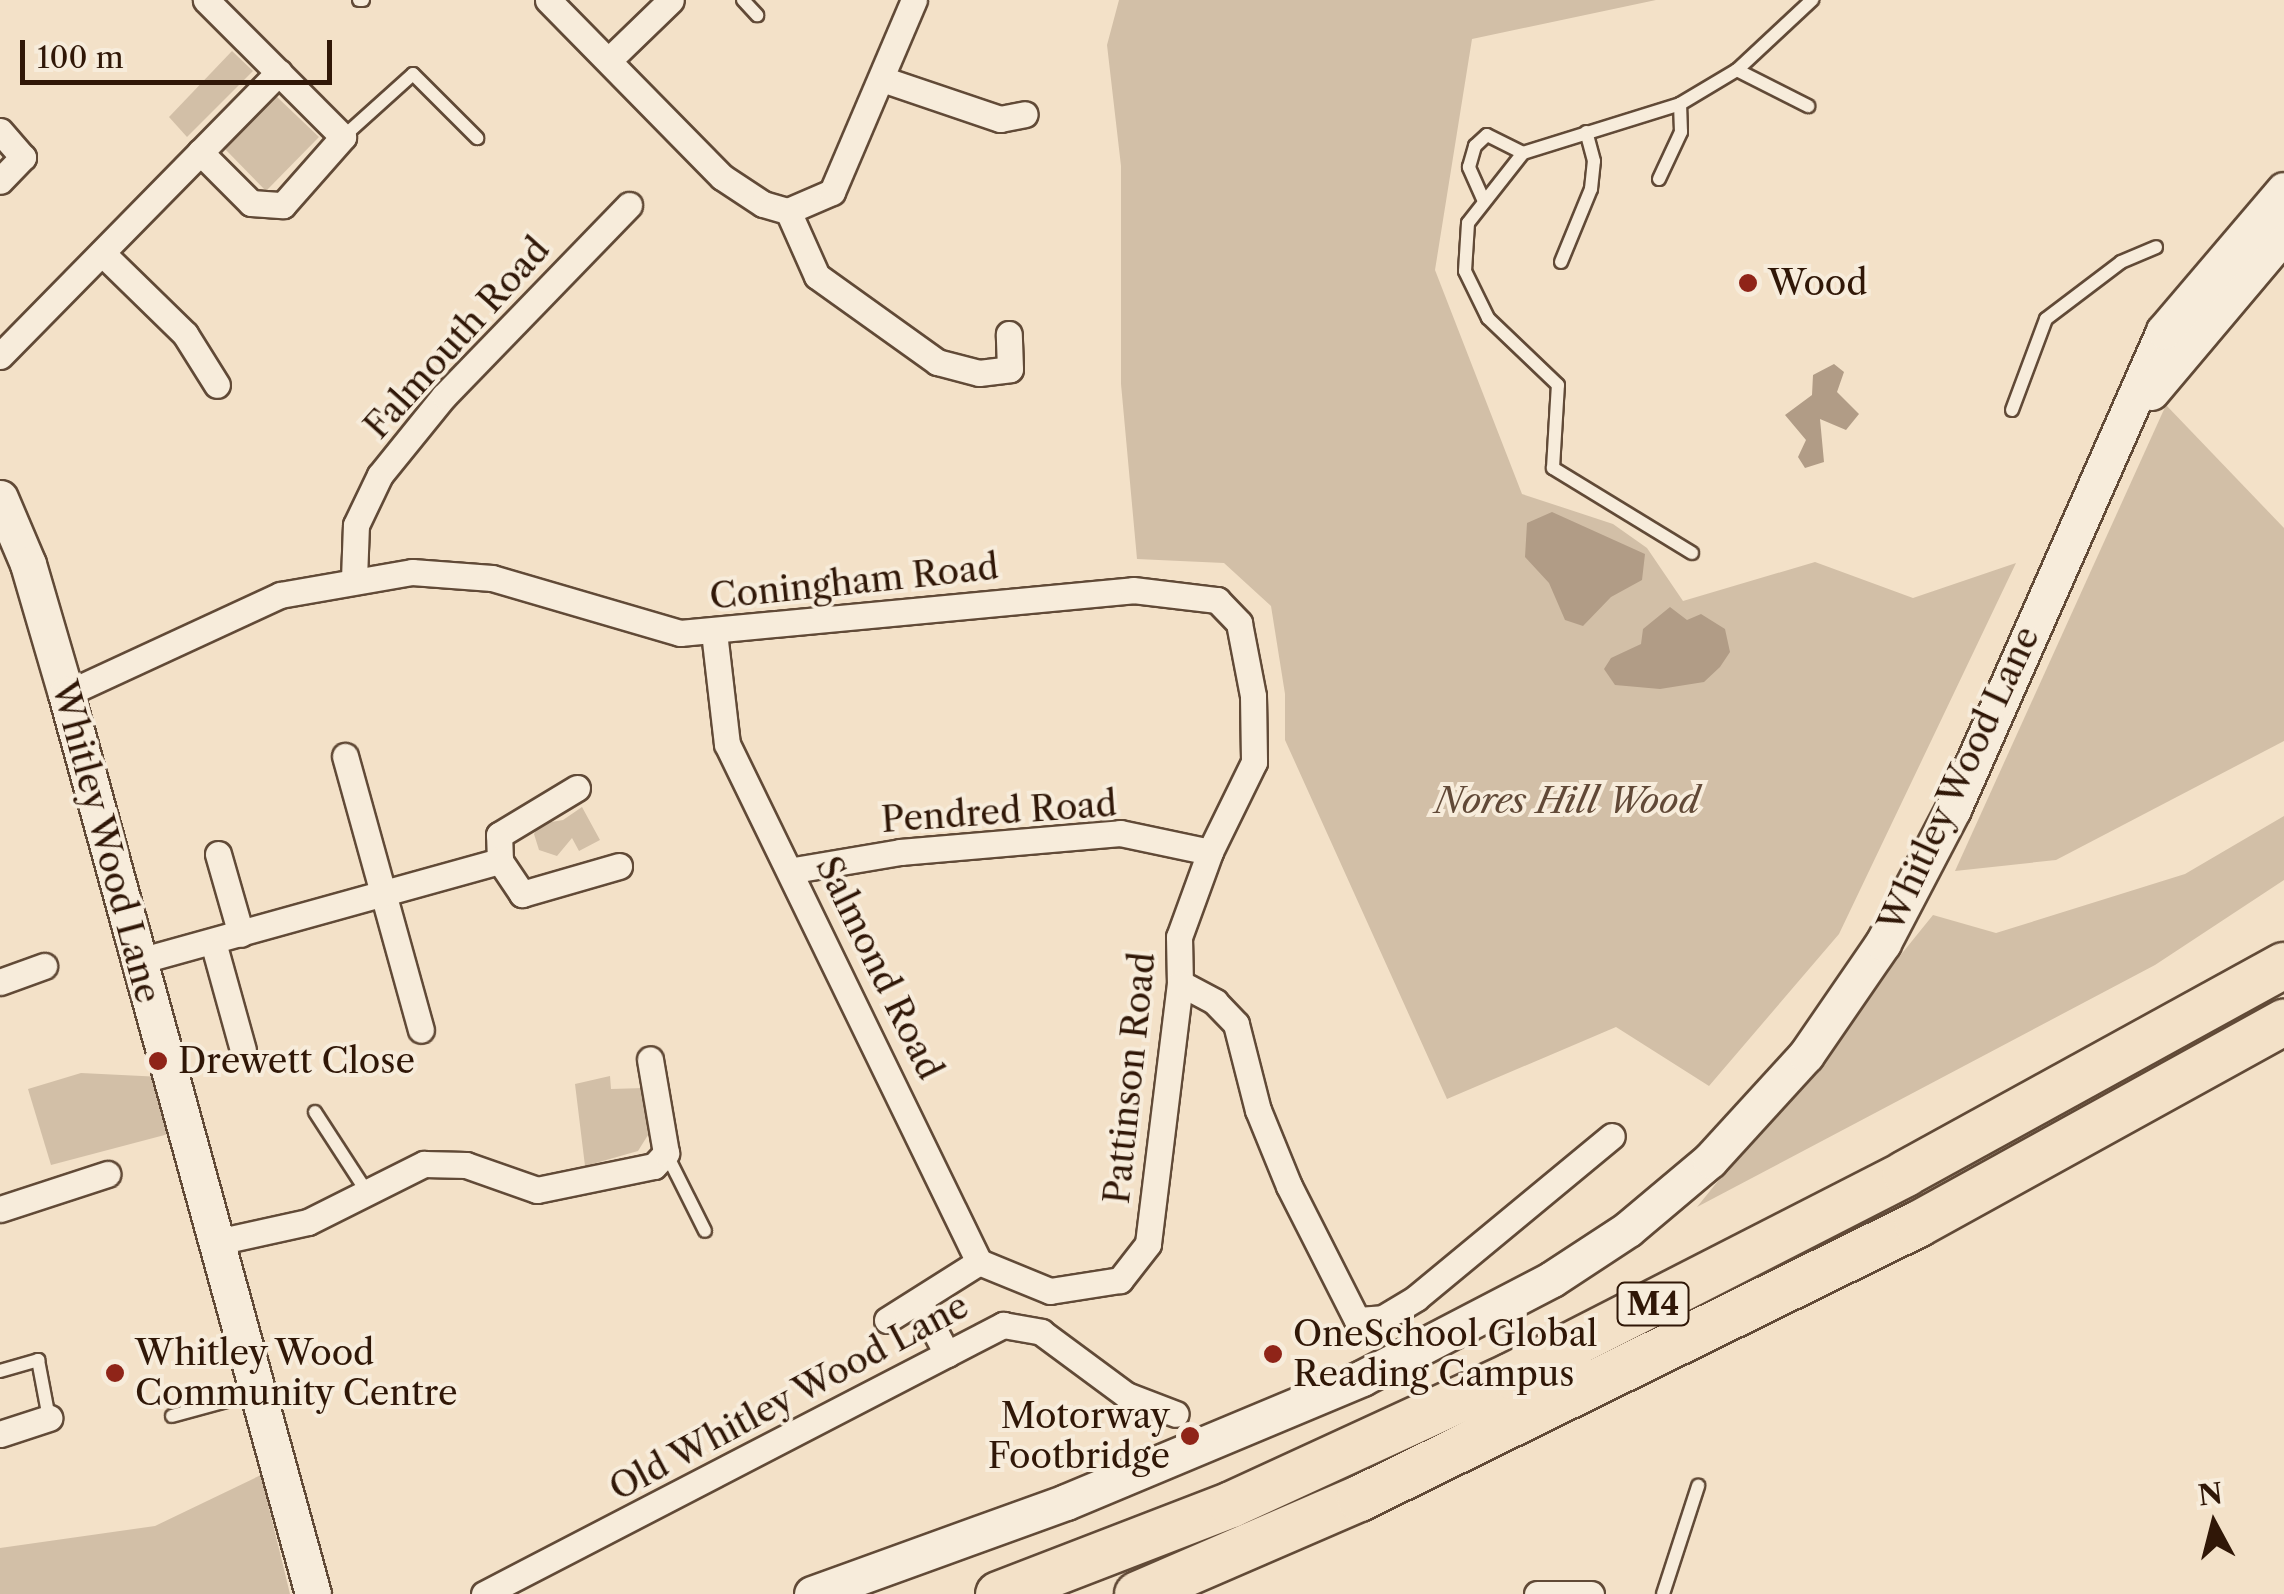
<!DOCTYPE html>
<html>
<head>
<meta charset="utf-8">
<style>
  body { margin:0 }
  #map { position:relative; width:2284px; height:1594px; overflow:hidden; background:#f3e1c8; font-family:"Libre Caslon Text",serif }
  div>[style] { position:absolute }
  .green>* { inset:0; background:#d2bfa7 }
  .water>* { inset:0; background:#b19c86 }
  .roads { filter:drop-shadow(2px 0 #614a37) drop-shadow(-2px 0 #614a37) drop-shadow(0 2px #614a37) drop-shadow(0 -2px #614a37) }
  .lane>* { height:12px; margin:-6px; padding:0 6px; transform-origin:6px; border-radius:6px; background:#f7ecdb }
  .street>* { height:25px; margin:-12.5px; padding:0 12.5px; transform-origin:12.5px; border-radius:12.5px; background:#f7ecdb }
  .secondary>* { height:35px; margin:-17.5px; padding:0 17.5px; transform-origin:17.5px; border-radius:17.5px; background:#f7ecdb }
  .highway>* { height:45px; margin:-22.5px; padding:0 22.5px; transform-origin:22.5px; border-radius:22.5px; background:#f3e1c8 }
  .dots>* { width:28px; height:28px; translate:-50% -50%; box-sizing:border-box; border:5px solid #f7ecdb; border-radius:50% }
  span { translate:-50% -50%; white-space:nowrap; text-align:center; line-height:1.15; -webkit-text-stroke:8px #f7ecdb; paint-order:stroke }
  .shield-label span { padding:2px 8px; background:#f7ecdb; border:2px solid; border-radius:8px; -webkit-text-stroke-width:0 }
  .shield-label { font-size:32px; color:#301707; font-weight:700 }
  .poi-label { font-size:35px; color:#301707 }
  .left { translate:0 -50%; text-align:left }
  .right { translate:-100% -50%; text-align:right }
  .street-label { font-size:35px; color:#301707 }
  .park-label { font-size:35px; color:#614937; font-style:italic }
  .north { position:absolute; left:2164px; top:1474px; width:100px; height:100px; -webkit-text-stroke:8px #f7ecdb; paint-order:stroke; rotate:353deg; font-size:28px; font-weight:700; line-height:40px; text-align:center; color:#301707 }
  .north::after { content:''; display:block; margin:auto; width:35px; height:45px; background:#301707; clip-path:polygon(50% 0,100% 100%,50% 72%,0 100%) }
  .scale { position:absolute; left:20px; top:40px; width:312px; height:45px; box-sizing:border-box; border:5px solid #301707; border-top:0; padding-left:12px; font-size:30px; line-height:35px; white-space:nowrap; color:#301707; -webkit-text-stroke:8px #f7ecdb; paint-order:stroke }
</style>
</head>
<body>
<div id="map">
  <div class="green">
    <i style="clip-path:polygon(1119px 0,1656px 0,1472px 39px,1435px 270px,1522px 494px,1613px 524px,1647px 548px,1683px 601px,1815px 562px,1913px 598px,2016px 563px,1839px 934px,1709px 1086px,1616px 1027px,1447px 1099px,1285px 740px,1285px 694px,1271px 606px,1224px 563px,1137px 559px,1121px 384px,1121px 166px,1107px 45px)"></i>
    <i style="clip-path:polygon(232px 51px,253px 71px,187px 137px,169px 117px)"></i>
    <i style="clip-path:polygon(276px 96px,319px 137px,266px 191px,225px 149px)"></i>
    <i style="clip-path:polygon(2166px 405px,2284px 528px,2284px 741px,2056px 860px,1955px 871px)"></i>
    <i style="clip-path:polygon(582px 807px,600px 840px,579px 851px,572px 838px,557px 856px,539px 850px,534px 834px,539px 824px,563px 820px)"></i>
    <i style="clip-path:polygon(2284px 816px,2284px 880px,2155px 965px,1697px 1207px,1933px 915px,1996px 933px,2185px 874px)"></i>
    <i style="clip-path:polygon(81px 1073px,162px 1077px,176px 1132px,51px 1165px,28px 1089px)"></i>
    <i style="clip-path:polygon(610px 1076px,611px 1089px,644px 1088px,648px 1135px,638px 1151px,585px 1166px,575px 1084px)"></i>
    <i style="clip-path:polygon(261px 1475px,290px 1594px,0 1594px,0 1548px,155px 1526px)"></i>
  </div>
  <div class="water">
    <i style="clip-path:polygon(1834px 364px,1844px 372px,1837px 392px,1859px 414px,1846px 430px,1820px 419px,1824px 462px,1805px 468px,1798px 457px,1806px 440px,1785px 415px,1812px 395px,1813px 375px)"></i>
    <i style="clip-path:polygon(1552px 512px,1645px 554px,1642px 580px,1611px 597px,1583px 626px,1565px 620px,1549px 583px,1525px 557px,1527px 523px)"></i>
    <i style="clip-path:polygon(1670px 607px,1687px 620px,1701px 614px,1725px 629px,1730px 652px,1720px 667px,1704px 682px,1660px 689px,1615px 685px,1604px 669px,1611px 658px,1641px 644px,1643px 629px)"></i>
  </div>
  <div class="roads">
    <div class="lane">
      <i style="left:359px;top:0;width:4px"></i>
      <i style="left:743px;top:0;width:21px;rotate:47deg"></i>
      <i style="left:1737px;top:70px;width:80px;rotate:26.9deg"></i>
      <i style="left:343px;top:137px;width:94px;rotate:-42deg"></i>
      <i style="left:413px;top:74px;width:91px;rotate:45deg"></i>
      <i style="left:1659px;top:179px;width:52px;rotate:-64.9deg"></i>
      <i style="left:1681px;top:132px;width:28px;rotate:-92deg"></i>
      <i style="left:1483px;top:199px;width:35px;rotate:-114deg"></i>
      <i style="left:1469px;top:167px;width:22px;rotate:-74deg"></i>
      <i style="left:1475px;top:146px;width:16px;rotate:-43deg"></i>
      <i style="left:1487px;top:135px;width:40px;rotate:26.6deg"></i>
      <i style="left:1561px;top:262px;width:79px;rotate:-67.7deg"></i>
      <i style="left:1591px;top:189px;width:28px;rotate:-84deg"></i>
      <i style="left:1594px;top:161px;width:30px;rotate:-105deg"></i>
      <i style="left:2012px;top:410px;width:97px;rotate:-69.5deg"></i>
      <i style="left:2046px;top:319px;width:94px;rotate:-37.2deg"></i>
      <i style="left:2121px;top:262px;width:38px;rotate:-23deg"></i>
      <i style="left:1692px;top:553px;width:163px;rotate:-148.6deg"></i>
      <i style="left:1553px;top:468px;width:83px;rotate:-86.6deg"></i>
      <i style="left:1558px;top:385px;width:97px;rotate:-136.3deg"></i>
      <i style="left:1488px;top:318px;width:52px;rotate:-116.1deg"></i>
      <i style="left:1465px;top:271px;width:48px;rotate:-86.4deg"></i>
      <i style="left:1468px;top:223px;width:89px;rotate:-51.8deg"></i>
      <i style="left:1523px;top:153px;width:164px;rotate:-17.3deg"></i>
      <i style="left:1680px;top:104px;width:66px;rotate:-30.8deg"></i>
      <i style="left:1737px;top:70px;width:103px;rotate:-43deg"></i>
      <i style="left:315px;top:1112px;width:92px;rotate:57deg"></i>
      <i style="left:666px;top:1153px;width:87px;rotate:63.4deg"></i>
      <i style="left:0;top:1371px;width:40px;rotate:-16deg"></i>
      <i style="left:38px;top:1360px;width:59px;rotate:79.3deg"></i>
      <i style="left:172px;top:1416px;width:87px;rotate:-15.3deg"></i>
      <i style="left:1663px;top:1594px;width:114px;rotate:-72deg"></i>
    </div>
    <div class="street">
      <i style="left:548px;top:0;width:248px;rotate:45.5deg"></i>
      <i style="left:722px;top:177px;width:49px;rotate:33.4deg"></i>
      <i style="left:763px;top:204px;width:26px;rotate:16deg"></i>
      <i style="left:788px;top:211px;width:71px;rotate:66deg"></i>
      <i style="left:817px;top:276px;width:148px;rotate:35.6deg"></i>
      <i style="left:937px;top:362px;width:43px;rotate:14.7deg"></i>
      <i style="left:979px;top:373px;width:31px;rotate:-7deg"></i>
      <i style="left:1010px;top:369px;width:35px;rotate:-92deg"></i>
      <i style="left:609px;top:60px;width:86px;rotate:-44.1deg"></i>
      <i style="left:882px;top:79px;width:125px;rotate:18.7deg"></i>
      <i style="left:1000px;top:119px;width:25px;rotate:-11deg"></i>
      <i style="left:0;top:131px;width:35px;rotate:49deg"></i>
      <i style="left:23px;top:157px;width:33px;rotate:134deg"></i>
      <i style="left:200px;top:152px;width:72px;rotate:45deg"></i>
      <i style="left:251px;top:203px;width:32px;rotate:4deg"></i>
      <i style="left:283px;top:205px;width:91px;rotate:-48.6deg"></i>
      <i style="left:343px;top:137px;width:194px;rotate:-135deg"></i>
      <i style="left:788px;top:211px;width:48px;rotate:-23.4deg"></i>
      <i style="left:832px;top:192px;width:209px;rotate:-66.9deg"></i>
      <i style="left:102px;top:253px;width:116px;rotate:44.3deg"></i>
      <i style="left:185px;top:334px;width:60px;rotate:57.9deg"></i>
      <i style="left:0;top:356px;width:398px;rotate:-45.5deg"></i>
      <i style="left:354px;top:579px;width:54px;rotate:-87.9deg"></i>
      <i style="left:356px;top:525px;width:55px;rotate:-64.4deg"></i>
      <i style="left:380px;top:475px;width:102px;rotate:-51deg"></i>
      <i style="left:444px;top:396px;width:266px;rotate:-45.9deg"></i>
      <i style="left:714px;top:632px;width:113px;rotate:83.4deg"></i>
      <i style="left:727px;top:744px;width:576px;rotate:64.06deg"></i>
      <i style="left:66px;top:694px;width:236px;rotate:-24.8deg"></i>
      <i style="left:280px;top:595px;width:134px;rotate:-9.9deg"></i>
      <i style="left:412px;top:572px;width:80px;rotate:4.3deg"></i>
      <i style="left:492px;top:578px;width:196px;rotate:16.3deg"></i>
      <i style="left:680px;top:633px;width:455px;rotate:-5.4deg"></i>
      <i style="left:1133px;top:590px;width:85px;rotate:6.8deg"></i>
      <i style="left:1217px;top:600px;width:32px;rotate:46deg"></i>
      <i style="left:1239px;top:623px;width:74px;rotate:79.1deg"></i>
      <i style="left:1253px;top:696px;width:66px;rotate:89.1deg"></i>
      <i style="left:1254px;top:762px;width:100px;rotate:116.1deg"></i>
      <i style="left:1210px;top:852px;width:90px;rotate:110deg"></i>
      <i style="left:1179px;top:937px;width:46px;rotate:88.8deg"></i>
      <i style="left:1180px;top:983px;width:263px;rotate:97deg"></i>
      <i style="left:1148px;top:1244px;width:46px;rotate:127.9deg"></i>
      <i style="left:1120px;top:1280px;width:71px;rotate:171.1deg"></i>
      <i style="left:1050px;top:1291px;width:77px;rotate:-157.8deg"></i>
      <i style="left:345px;top:756px;width:284px;rotate:74.5deg"></i>
      <i style="left:218px;top:854px;width:83px;rotate:74deg"></i>
      <i style="left:500px;top:861px;width:26px;rotate:-92deg"></i>
      <i style="left:499px;top:835px;width:91px;rotate:-31.1deg"></i>
      <i style="left:794px;top:870px;width:108px;rotate:-9.6deg"></i>
      <i style="left:900px;top:852px;width:221px;rotate:-4.9deg"></i>
      <i style="left:1120px;top:833px;width:92px;rotate:11.9deg"></i>
      <i style="left:213px;top:942px;width:112px;rotate:74.5deg"></i>
      <i style="left:139px;top:961px;width:375px;rotate:-15.5deg"></i>
      <i style="left:500px;top:861px;width:40px;rotate:56deg"></i>
      <i style="left:522px;top:894px;width:101px;rotate:-16.1deg"></i>
      <i style="left:0;top:982px;width:47px;rotate:-20deg"></i>
      <i style="left:1180px;top:983px;width:40px;rotate:28deg"></i>
      <i style="left:1215px;top:1002px;width:30px;rotate:46deg"></i>
      <i style="left:1236px;top:1024px;width:89px;rotate:75.7deg"></i>
      <i style="left:1258px;top:1110px;width:82px;rotate:67.8deg"></i>
      <i style="left:1289px;top:1186px;width:150px;rotate:63.1deg"></i>
      <i style="left:1357px;top:1320px;width:26px;rotate:-4deg"></i>
      <i style="left:1383px;top:1318px;width:39px;rotate:-31deg"></i>
      <i style="left:1416px;top:1298px;width:254px;rotate:-39.6deg"></i>
      <i style="left:0;top:1209px;width:113px;rotate:-18.1deg"></i>
      <i style="left:217px;top:1242px;width:93px;rotate:-12.4deg"></i>
      <i style="left:308px;top:1222px;width:130px;rotate:-26.6deg"></i>
      <i style="left:424px;top:1164px;width:42px;rotate:1.4deg"></i>
      <i style="left:466px;top:1165px;width:75px;rotate:19.4deg"></i>
      <i style="left:537px;top:1190px;width:119px;rotate:-11.6deg"></i>
      <i style="left:654px;top:1166px;width:18px;rotate:-47deg"></i>
      <i style="left:666px;top:1153px;width:95px;rotate:-99.7deg"></i>
      <i style="left:920px;top:1303px;width:58px;rotate:62.1deg"></i>
      <i style="left:887px;top:1320px;width:109px;rotate:-32.2deg"></i>
      <i style="left:0;top:1434px;width:52px;rotate:-18.1deg"></i>
      <i style="left:484px;top:1594px;width:585px;rotate:-27.4deg"></i>
      <i style="left:1003px;top:1325px;width:39px;rotate:10deg"></i>
      <i style="left:1041px;top:1332px;width:106px;rotate:36.5deg"></i>
      <i style="left:1126px;top:1395px;width:53px;rotate:20.8deg"></i>
      <i style="left:1537px;top:1594px;width:54px"></i>
    </div>
    <div class="secondary">
      <i style="left:2151px;top:392px;width:207px;rotate:-49.9deg"></i>
      <i style="left:0;top:498px;width:72px;rotate:67deg"></i>
      <i style="left:28px;top:564px;width:135px;rotate:73.7deg"></i>
      <i style="left:66px;top:694px;width:933px;rotate:74.65deg"></i>
      <i style="left:812px;top:1594px;width:270px;rotate:-19.9deg"></i>
      <i style="left:1066px;top:1502px;width:321px;rotate:-22.7deg"></i>
      <i style="left:1362px;top:1378px;width:214px;rotate:-27.5deg"></i>
      <i style="left:1552px;top:1279px;width:91px;rotate:-33.3deg"></i>
      <i style="left:1628px;top:1229px;width:107px;rotate:-40.1deg"></i>
      <i style="left:1710px;top:1160px;width:142px;rotate:-47.6deg"></i>
      <i style="left:1806px;top:1055px;width:136px;rotate:-55.5deg"></i>
      <i style="left:1883px;top:943px;width:151px;rotate:-62.4deg"></i>
      <i style="left:1953px;top:809px;width:522px;rotate:-66.18deg"></i>
      <i style="left:2164px;top:331px;width:185px;rotate:-49.6deg"></i>
    </div>
    <div class="highway">
      <i style="left:998px;top:1594px;width:250px;rotate:-21.1deg"></i>
      <i style="left:1231px;top:1504px;width:308px;rotate:-24.7deg"></i>
      <i style="left:1511px;top:1375px;width:443px;rotate:-27.1deg"></i>
      <i style="left:1905px;top:1173px;width:432px;rotate:-28.8deg"></i>
      <i style="left:1137px;top:1594px;width:242px;rotate:-23.4deg"></i>
      <i style="left:1359px;top:1498px;width:622px;rotate:-26.15deg"></i>
      <i style="left:1917px;top:1224px;width:419px;rotate:-28.9deg"></i>
    </div>
  </div>
  <div class="dots">
    <i style="left:1748px;top:283px;background:#8f2418"></i>
    <i style="left:158px;top:1061px;background:#8f2418"></i>
    <i style="left:1273px;top:1354px;background:#8f2418"></i>
    <i style="left:115px;top:1373px;background:#8f2418"></i>
    <i style="left:1190px;top:1436px;background:#8f2418"></i>
  </div>
  <div class="shield-label">
    <span style="left:1653px;top:1304px">M4</span>
  </div>
  <div class="poi-label">
    <span class="left" style="left:1768px;top:283px">Wood</span>
    <span class="left" style="left:178px;top:1061px">Drewett Close</span>
    <span class="left" style="left:1293px;top:1354px">OneSchool Global<br>Reading Campus</span>
    <span class="left" style="left:135px;top:1373px">Whitley Wood<br>Community Centre</span>
    <span class="right" style="left:1170px;top:1436px">Motorway<br>Footbridge</span>
  </div>
  <div class="street-label">
    <span style="left:457px;top:338px;rotate:-48deg">Falmouth Road</span>
    <span style="left:854px;top:582px;rotate:-6deg">Coningham Road</span>
    <span style="left:1959px;top:779px;rotate:-65deg">Whitley Wood Lane</span>
    <span style="left:999px;top:812px;rotate:-4deg">Pendred Road</span>
    <span style="left:106px;top:842px;rotate:75deg">Whitley Wood Lane</span>
    <span style="left:879px;top:968px;rotate:64deg">Salmond Road</span>
    <span style="left:1130px;top:1078px;rotate:-84deg">Pattinson Road</span>
    <span style="left:789px;top:1397px;rotate:-28deg">Old Whitley Wood Lane</span>
  </div>
  <div class="park-label">
    <span style="left:1567px;top:801px">Nores Hill Wood</span>
  </div>
  <div class="north">N</div>
  <div class="scale">100 m</div>
</div>
</body>
</html>
